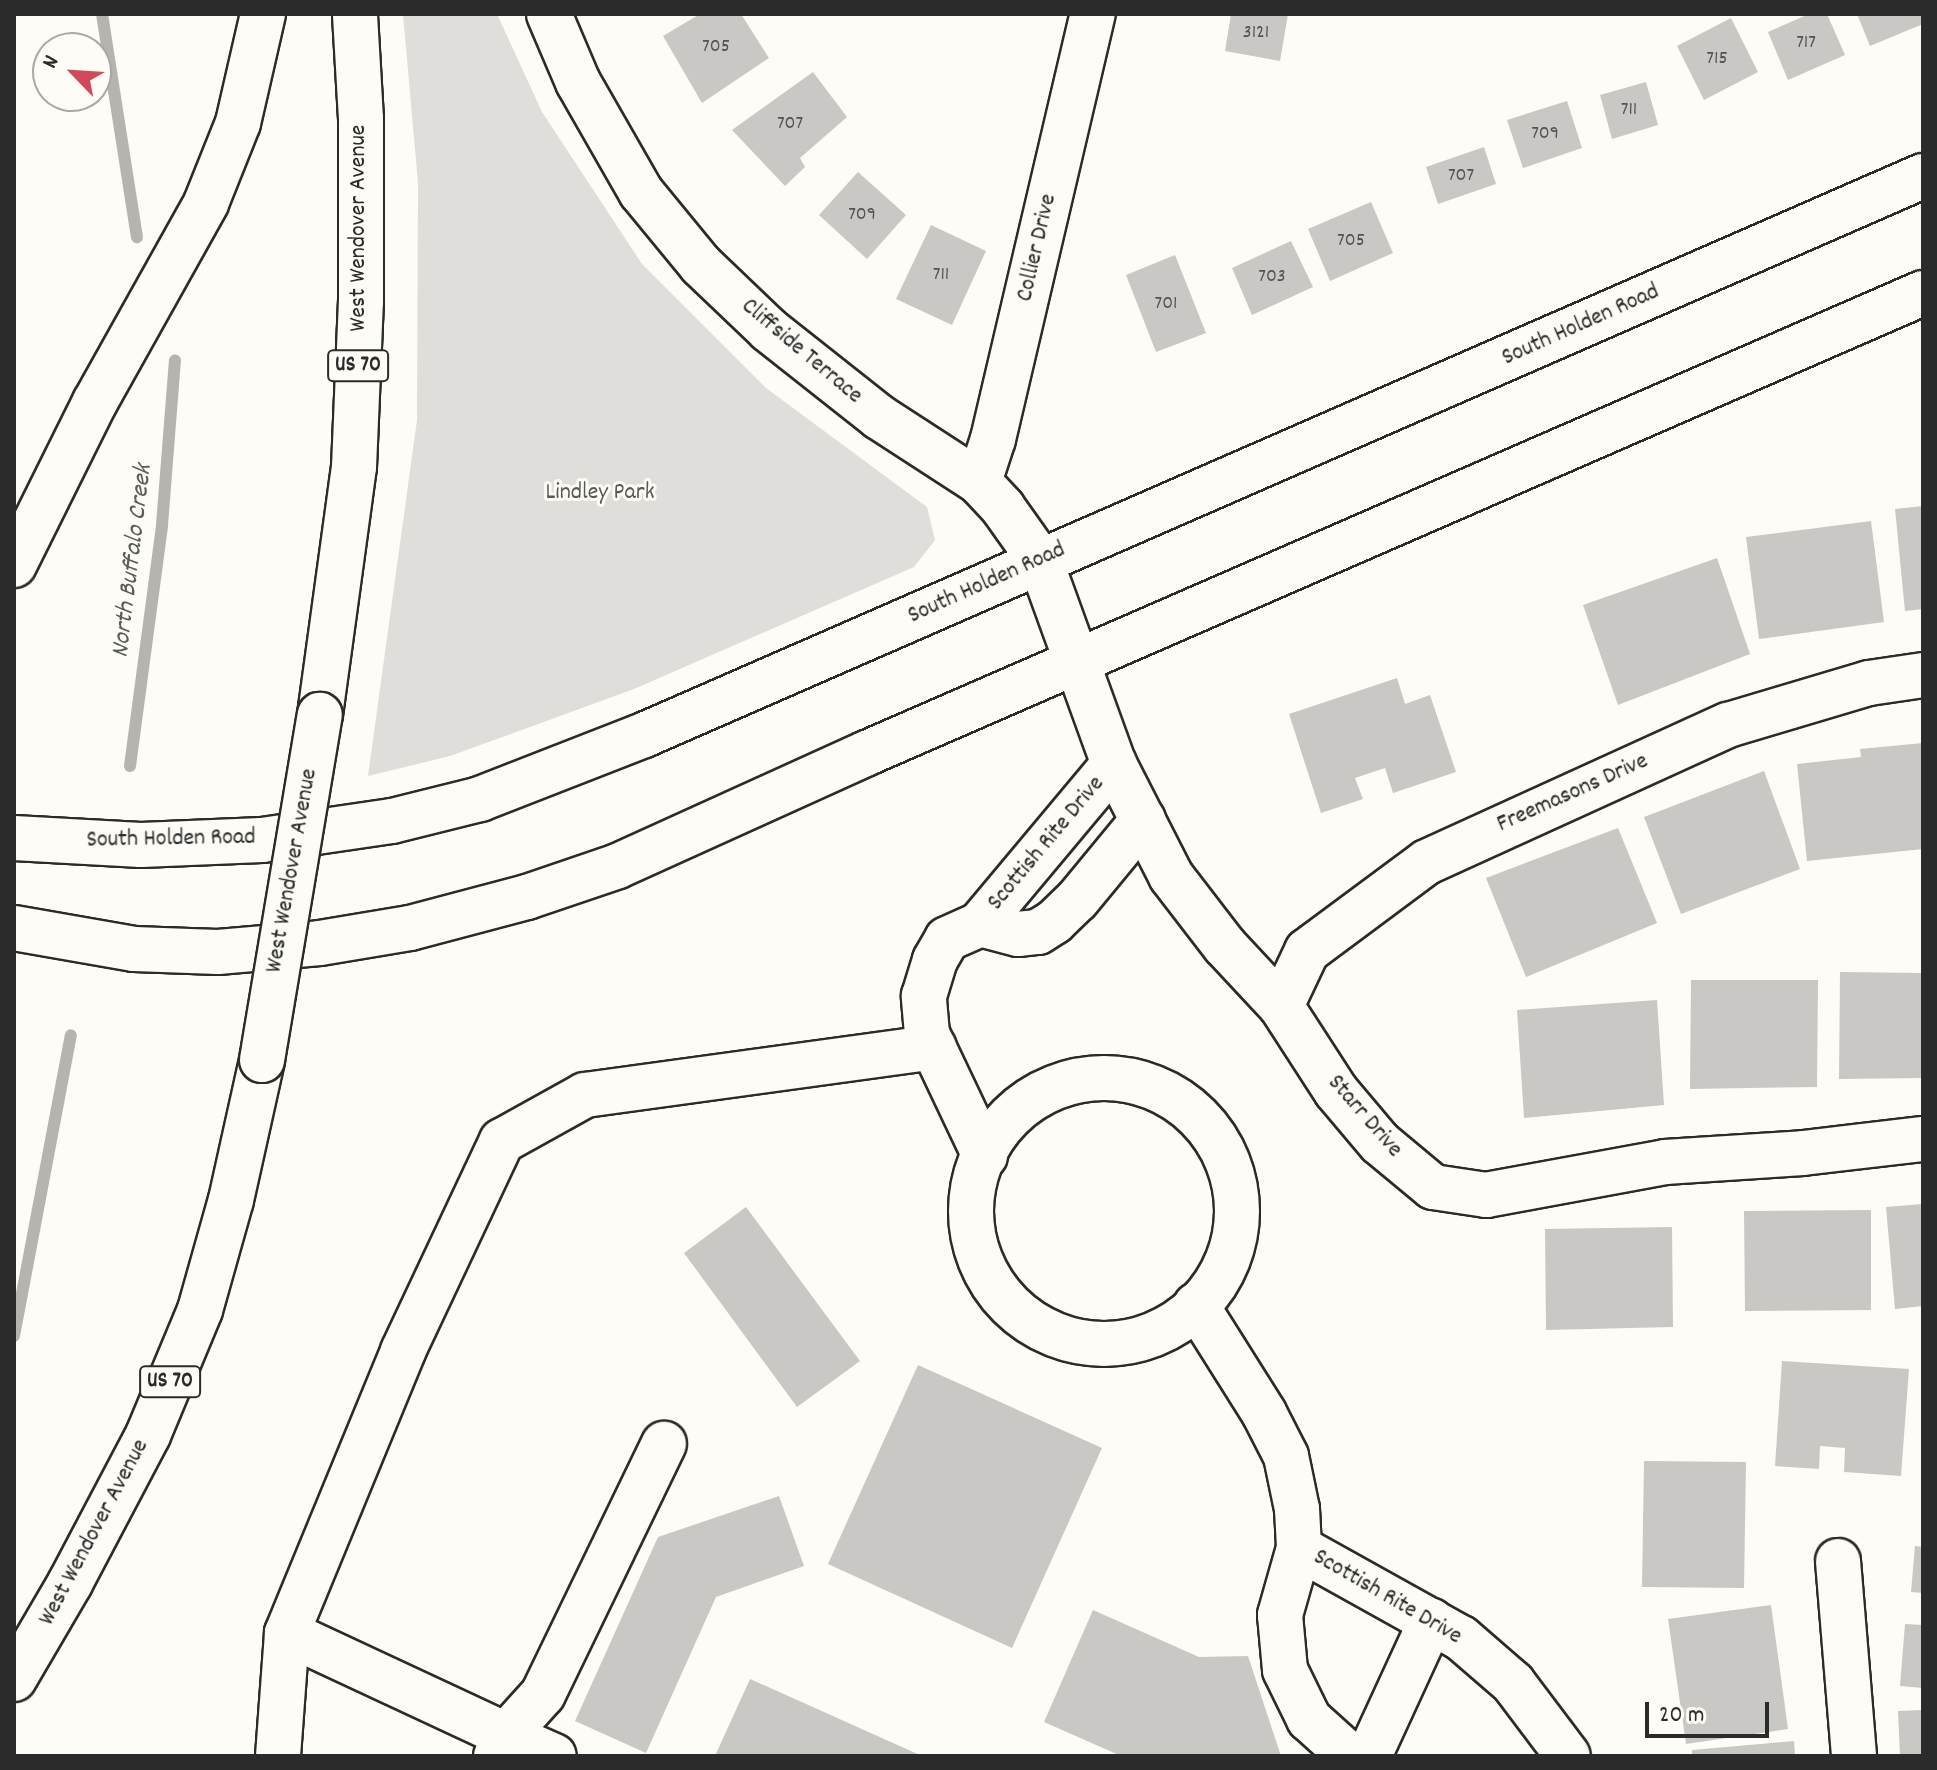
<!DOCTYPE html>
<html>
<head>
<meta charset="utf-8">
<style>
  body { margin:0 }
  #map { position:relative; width:1937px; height:1770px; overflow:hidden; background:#fdfcf7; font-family:Dekko,sans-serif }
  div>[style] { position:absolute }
  .green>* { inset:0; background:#dfdeda }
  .stream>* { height:12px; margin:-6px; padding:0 6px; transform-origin:6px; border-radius:6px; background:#b5b4b1 }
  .building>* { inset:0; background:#c9c8c4 }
  .roads { filter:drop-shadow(2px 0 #2b2b2b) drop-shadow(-2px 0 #2b2b2b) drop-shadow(0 2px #2b2b2b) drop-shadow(0 -2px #2b2b2b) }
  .minor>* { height:44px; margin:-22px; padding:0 22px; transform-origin:22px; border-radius:22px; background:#fdfcf7 }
  .minor>.ring { margin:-22px; padding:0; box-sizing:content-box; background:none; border:44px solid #fdfcf7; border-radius:50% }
  .major>* { height:44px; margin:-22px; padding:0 22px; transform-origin:22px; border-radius:22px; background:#fdfcf7 }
  .highway>* { height:44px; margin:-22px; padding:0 22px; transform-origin:22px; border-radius:22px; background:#fdfcf7 }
  .bridges { filter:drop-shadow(2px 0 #2b2b2b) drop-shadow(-2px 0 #2b2b2b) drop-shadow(0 2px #2b2b2b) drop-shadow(0 -2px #2b2b2b) }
  .highway-bridge>* { height:44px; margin:-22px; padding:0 22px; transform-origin:22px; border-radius:22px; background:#fdfcf7 }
  span { translate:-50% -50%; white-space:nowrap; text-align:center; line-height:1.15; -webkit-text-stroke:6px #fdfcf7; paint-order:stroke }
  .number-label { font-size:20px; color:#525251 }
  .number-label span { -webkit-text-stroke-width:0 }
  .shield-label span { padding:2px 6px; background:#fdfcf7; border:2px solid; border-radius:6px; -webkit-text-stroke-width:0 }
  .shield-label { font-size:22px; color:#2b2b2b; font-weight:700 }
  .street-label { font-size:24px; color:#2b2b2b }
  .park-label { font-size:24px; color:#585857 }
  .water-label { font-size:26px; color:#5b5b5a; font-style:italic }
  .frame { position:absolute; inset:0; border:16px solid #2b2b2b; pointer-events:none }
  .north { position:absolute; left:32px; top:32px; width:80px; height:80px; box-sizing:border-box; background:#fdfcf7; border:2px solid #a9a8a5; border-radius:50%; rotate:295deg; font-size:22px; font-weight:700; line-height:32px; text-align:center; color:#2b2b2b }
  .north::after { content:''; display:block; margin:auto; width:28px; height:36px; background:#d1495b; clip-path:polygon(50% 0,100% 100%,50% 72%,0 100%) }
  .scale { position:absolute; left:1645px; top:1702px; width:124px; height:36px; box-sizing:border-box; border:4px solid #2b2b2b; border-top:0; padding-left:10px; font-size:24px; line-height:28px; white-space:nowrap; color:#2b2b2b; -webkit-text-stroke:6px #fdfcf7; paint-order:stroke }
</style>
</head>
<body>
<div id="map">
  <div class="green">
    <i style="clip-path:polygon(403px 14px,497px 14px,542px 112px,642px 264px,766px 388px,927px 507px,935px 540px,914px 567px,634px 689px,450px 756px,368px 776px,417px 420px,418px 183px)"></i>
  </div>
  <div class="stream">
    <i style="left:102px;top:14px;width:226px;rotate:81.1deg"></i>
    <i style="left:130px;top:766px;width:243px;rotate:-82.4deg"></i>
    <i style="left:162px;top:525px;width:165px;rotate:-85.5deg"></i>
    <i style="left:14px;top:1336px;width:306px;rotate:-79.3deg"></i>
  </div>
  <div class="building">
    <i style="clip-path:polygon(700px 14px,741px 14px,769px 58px,702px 103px,663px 36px)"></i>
    <i style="clip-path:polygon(1231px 14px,1288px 14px,1280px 61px,1225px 51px)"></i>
    <i style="clip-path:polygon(1809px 14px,1827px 14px,1845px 55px,1788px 80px,1768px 32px)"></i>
    <i style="clip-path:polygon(1857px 14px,1923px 14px,1923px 24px,1870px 46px)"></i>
    <i style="clip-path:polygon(1731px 18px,1758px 72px,1704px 100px,1677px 46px)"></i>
    <i style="clip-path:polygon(813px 72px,847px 117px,800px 158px,805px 167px,785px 186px,732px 130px)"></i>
    <i style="clip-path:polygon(1646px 82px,1658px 125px,1612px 139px,1600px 95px)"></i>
    <i style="clip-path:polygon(1567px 101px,1582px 148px,1523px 168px,1507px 120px)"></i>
    <i style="clip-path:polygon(1484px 147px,1496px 184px,1438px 204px,1426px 167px)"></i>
    <i style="clip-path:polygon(858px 172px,906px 215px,867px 259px,819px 215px)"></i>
    <i style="clip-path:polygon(1371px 202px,1393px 253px,1330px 281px,1308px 229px)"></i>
    <i style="clip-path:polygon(931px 225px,986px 251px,952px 325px,896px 299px)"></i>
    <i style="clip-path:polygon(1291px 241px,1313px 287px,1252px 315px,1232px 268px)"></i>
    <i style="clip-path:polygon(1175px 255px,1206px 333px,1156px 352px,1126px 275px)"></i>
    <i style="clip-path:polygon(1923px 506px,1923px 609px,1905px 611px,1895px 509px)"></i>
    <i style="clip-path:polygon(1871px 521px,1884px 622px,1759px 639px,1746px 537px)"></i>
    <i style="clip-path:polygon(1717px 558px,1750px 654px,1618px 705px,1583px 605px)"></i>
    <i style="clip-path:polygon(1397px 678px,1405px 704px,1430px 695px,1456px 772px,1393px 793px,1385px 768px,1355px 778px,1363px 799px,1321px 813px,1289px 714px)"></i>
    <i style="clip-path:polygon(1923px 743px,1923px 849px,1807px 861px,1797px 764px,1861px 757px,1860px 749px)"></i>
    <i style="clip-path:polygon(1764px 771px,1800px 869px,1681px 914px,1644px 817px)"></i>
    <i style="clip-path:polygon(1618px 828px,1657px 923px,1526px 977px,1486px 878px)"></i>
    <i style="clip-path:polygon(1840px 972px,1923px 973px,1923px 1078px,1839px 1079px)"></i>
    <i style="clip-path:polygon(1691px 980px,1818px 980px,1817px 1087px,1690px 1089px)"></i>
    <i style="clip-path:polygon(1657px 1000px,1664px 1105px,1524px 1118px,1517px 1010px)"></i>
    <i style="clip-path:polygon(1923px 1204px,1923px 1306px,1895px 1309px,1886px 1207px)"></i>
    <i style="clip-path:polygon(746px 1207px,860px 1361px,797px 1407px,684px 1253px)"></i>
    <i style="clip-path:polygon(1871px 1210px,1871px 1310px,1745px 1311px,1744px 1211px)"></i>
    <i style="clip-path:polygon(1672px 1227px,1673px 1327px,1546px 1330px,1545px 1229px)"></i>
    <i style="clip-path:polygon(1782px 1361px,1909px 1369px,1901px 1476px,1844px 1472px,1845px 1448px,1820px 1446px,1819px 1469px,1775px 1466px)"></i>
    <i style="clip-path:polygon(918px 1365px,1102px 1448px,1012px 1648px,828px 1564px)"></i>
    <i style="clip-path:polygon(1644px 1461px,1746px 1462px,1744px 1588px,1642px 1587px)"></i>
    <i style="clip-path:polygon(779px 1496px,804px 1566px,716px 1597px,646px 1753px,575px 1721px,658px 1537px)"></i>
    <i style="clip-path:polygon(1915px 1546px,1923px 1547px,1923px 1593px,1911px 1592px)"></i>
    <i style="clip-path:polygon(1771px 1605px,1788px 1729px,1686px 1744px,1668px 1619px)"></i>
    <i style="clip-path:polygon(1093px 1610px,1199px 1657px,1248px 1656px,1281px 1756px,1121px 1756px,1044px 1722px)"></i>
    <i style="clip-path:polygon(1905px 1624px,1923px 1625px,1923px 1688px,1900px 1686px)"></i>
    <i style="clip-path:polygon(750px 1679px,922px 1756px,715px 1756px)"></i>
    <i style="clip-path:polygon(1923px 1710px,1923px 1756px,1900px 1756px,1898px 1711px)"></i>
    <i style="clip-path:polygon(1794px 1741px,1795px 1756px,1692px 1756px,1692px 1750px)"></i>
  </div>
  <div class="roads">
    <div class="minor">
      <i style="left:549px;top:14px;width:74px;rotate:66.9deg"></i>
      <i style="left:578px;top:82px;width:127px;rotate:60.2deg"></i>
      <i style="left:641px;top:192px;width:94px;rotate:50.6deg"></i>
      <i style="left:701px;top:265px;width:94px;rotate:43.7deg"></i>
      <i style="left:769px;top:330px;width:140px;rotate:38.3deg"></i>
      <i style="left:879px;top:417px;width:119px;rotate:33deg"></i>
      <i style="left:979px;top:482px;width:35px;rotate:47deg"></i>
      <i style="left:1003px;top:508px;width:64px;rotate:54.6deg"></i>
      <i style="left:1040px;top:560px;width:217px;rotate:70.1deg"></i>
      <i style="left:1114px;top:764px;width:126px;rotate:63deg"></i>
      <i style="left:1171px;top:876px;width:88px;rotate:52.4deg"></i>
      <i style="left:1225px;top:946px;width:82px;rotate:47deg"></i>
      <i style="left:1281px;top:1006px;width:101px;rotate:57.1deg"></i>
      <i style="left:1336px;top:1091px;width:68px;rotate:49.8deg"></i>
      <i style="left:1380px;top:1143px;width:69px;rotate:39.7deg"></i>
      <i style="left:1433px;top:1187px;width:54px;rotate:8.6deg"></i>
      <i style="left:1486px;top:1195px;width:182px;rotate:-10.4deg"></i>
      <i style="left:1665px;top:1162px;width:138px;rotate:-3.7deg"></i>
      <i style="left:1803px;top:1153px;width:121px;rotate:-6.7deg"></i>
      <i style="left:979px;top:482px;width:45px;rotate:-72deg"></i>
      <i style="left:993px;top:439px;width:437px;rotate:-76.8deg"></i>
      <i style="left:980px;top:924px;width:39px;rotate:15deg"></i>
      <i style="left:1018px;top:934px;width:20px;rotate:-6deg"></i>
      <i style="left:1038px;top:932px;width:19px;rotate:-32deg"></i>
      <i style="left:1054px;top:922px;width:32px;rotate:-44deg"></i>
      <i style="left:1077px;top:900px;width:104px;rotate:-50.5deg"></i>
      <i style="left:1281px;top:1006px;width:61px;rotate:-64.7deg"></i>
      <i style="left:1307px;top:951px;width:149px;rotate:-36.6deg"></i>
      <i style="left:1427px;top:862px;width:331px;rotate:-24.5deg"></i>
      <i style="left:1728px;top:725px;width:147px;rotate:-16.6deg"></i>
      <i style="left:1869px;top:683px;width:55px;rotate:-8.4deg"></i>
      <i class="ring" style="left:971px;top:1078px;width:222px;height:222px"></i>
      <i style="left:985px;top:1156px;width:135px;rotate:-115.4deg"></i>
      <i style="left:927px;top:1034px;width:38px;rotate:-95deg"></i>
      <i style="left:924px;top:996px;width:38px;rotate:-73deg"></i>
      <i style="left:935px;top:960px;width:24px;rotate:-60deg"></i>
      <i style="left:947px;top:939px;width:36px;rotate:-24deg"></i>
      <i style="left:980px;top:924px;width:209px;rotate:-50.1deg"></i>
      <i style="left:1196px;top:1305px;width:128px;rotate:57.8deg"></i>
      <i style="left:1264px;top:1413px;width:48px;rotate:62.9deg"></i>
      <i style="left:1286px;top:1456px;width:54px;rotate:78.3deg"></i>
      <i style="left:1297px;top:1509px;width:39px;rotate:87deg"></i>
      <i style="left:1299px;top:1548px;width:70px;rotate:105.8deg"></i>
      <i style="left:1280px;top:1615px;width:55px;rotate:84.8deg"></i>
      <i style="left:1285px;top:1670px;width:55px;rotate:63.9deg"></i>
      <i style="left:1309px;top:1719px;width:55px;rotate:42.1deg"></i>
      <i style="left:1299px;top:1548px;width:185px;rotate:29.1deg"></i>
      <i style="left:1461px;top:1638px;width:69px;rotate:40.9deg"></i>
      <i style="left:1513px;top:1683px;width:91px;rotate:53deg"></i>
      <i style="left:1838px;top:1561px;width:196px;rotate:85.3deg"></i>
      <i style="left:287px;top:1633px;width:242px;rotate:25deg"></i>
      <i style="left:506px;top:1735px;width:55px;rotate:-47.9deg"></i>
      <i style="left:543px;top:1694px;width:278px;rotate:-64.2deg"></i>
      <i style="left:278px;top:1756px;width:123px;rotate:-85.8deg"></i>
      <i style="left:287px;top:1633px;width:305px;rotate:-67.6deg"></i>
      <i style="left:403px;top:1351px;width:232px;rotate:-64.8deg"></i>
      <i style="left:502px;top:1141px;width:95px;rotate:-29deg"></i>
      <i style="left:585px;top:1095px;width:352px;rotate:-7.8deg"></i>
      <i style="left:496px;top:1756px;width:23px;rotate:-65deg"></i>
      <i style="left:506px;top:1735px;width:52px;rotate:23.6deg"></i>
      <i style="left:1369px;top:1756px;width:149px;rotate:-65.3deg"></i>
    </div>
    <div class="major">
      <i style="left:14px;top:838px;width:127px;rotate:3.2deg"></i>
      <i style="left:141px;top:845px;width:121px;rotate:-2.4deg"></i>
      <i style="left:262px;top:840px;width:131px;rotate:-8.3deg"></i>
      <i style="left:392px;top:821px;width:91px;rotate:-14deg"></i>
      <i style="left:480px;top:799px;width:176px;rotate:-21.3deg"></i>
      <i style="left:644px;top:735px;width:1396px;rotate:-23.61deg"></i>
      <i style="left:14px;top:928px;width:122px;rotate:9.9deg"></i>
      <i style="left:134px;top:949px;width:84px;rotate:2deg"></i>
      <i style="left:218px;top:952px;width:102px;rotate:-5deg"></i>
      <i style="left:320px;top:943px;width:91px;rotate:-9.5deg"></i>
      <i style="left:410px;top:928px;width:121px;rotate:-14.8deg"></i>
      <i style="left:527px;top:897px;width:96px;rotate:-18.8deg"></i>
      <i style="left:618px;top:866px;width:273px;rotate:-24.4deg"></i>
      <i style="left:867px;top:753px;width:1152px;rotate:-23.54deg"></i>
    </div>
    <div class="highway">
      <i style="left:14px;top:565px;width:182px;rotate:-63.6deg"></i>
      <i style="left:95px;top:402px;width:228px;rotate:-60.8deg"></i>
      <i style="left:206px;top:203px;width:86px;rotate:-68.2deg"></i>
      <i style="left:238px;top:123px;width:112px;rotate:-77.1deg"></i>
      <i style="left:320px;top:715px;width:250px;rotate:-82.2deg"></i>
      <i style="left:354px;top:467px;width:166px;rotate:-87.6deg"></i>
      <i style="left:361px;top:301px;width:182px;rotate:-90deg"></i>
      <i style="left:361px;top:119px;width:105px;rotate:-93.3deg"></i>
      <i style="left:14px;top:1679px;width:111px;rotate:-59.7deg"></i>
      <i style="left:70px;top:1583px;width:167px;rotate:-62.2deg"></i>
      <i style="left:148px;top:1435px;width:135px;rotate:-67.4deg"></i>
      <i style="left:200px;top:1310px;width:114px;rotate:-74.3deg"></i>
      <i style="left:231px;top:1200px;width:143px;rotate:-77.5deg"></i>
    </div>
  </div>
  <div class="bridges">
    <div class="highway-bridge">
      <i style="left:262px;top:1060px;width:350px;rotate:-80.5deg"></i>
    </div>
  </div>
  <div class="number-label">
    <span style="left:1256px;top:33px">3121</span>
    <span style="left:1806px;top:43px">717</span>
    <span style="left:716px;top:47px">705</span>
    <span style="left:1717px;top:59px">715</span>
    <span style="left:1629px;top:110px">711</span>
    <span style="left:790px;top:124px">707</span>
    <span style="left:1545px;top:134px">709</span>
    <span style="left:1461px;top:176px">707</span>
    <span style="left:862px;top:215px">709</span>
    <span style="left:1351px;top:241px">705</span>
    <span style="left:941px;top:275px">711</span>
    <span style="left:1272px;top:277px">703</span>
    <span style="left:1166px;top:304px">701</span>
  </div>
  <div class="shield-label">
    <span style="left:358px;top:366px">US 70</span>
    <span style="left:170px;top:1382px">US 70</span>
  </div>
  <div class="street-label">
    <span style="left:360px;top:228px;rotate:-90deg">West Wendover Avenue</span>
    <span style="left:1038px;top:248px;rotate:-77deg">Collier Drive</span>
    <span style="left:1581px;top:326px;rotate:-24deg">South Holden Road</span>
    <span style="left:801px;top:352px;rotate:40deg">Cliffside Terrace</span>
    <span style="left:987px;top:584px;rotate:-24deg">South Holden Road</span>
    <span style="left:1573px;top:794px;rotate:-24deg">Freemasons Drive</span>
    <span style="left:171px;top:840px;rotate:-1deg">South Holden Road</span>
    <span style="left:1047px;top:844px;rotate:-50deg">Scottish Rite Drive</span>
    <span style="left:293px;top:871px;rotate:-80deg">West Wendover Avenue</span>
    <span style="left:1364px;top:1117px;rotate:49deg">Starr Drive</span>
    <span style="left:95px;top:1533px;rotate:-62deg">West Wendover Avenue</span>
    <span style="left:1387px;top:1598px;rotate:30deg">Scottish Rite Drive</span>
  </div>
  <div class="park-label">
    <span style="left:600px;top:494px">Lindley Park</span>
  </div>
  <div class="water-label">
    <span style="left:133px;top:561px;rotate:-83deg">North Buffalo Creek</span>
  </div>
  <div class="frame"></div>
  <div class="north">N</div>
  <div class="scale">20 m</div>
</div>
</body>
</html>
